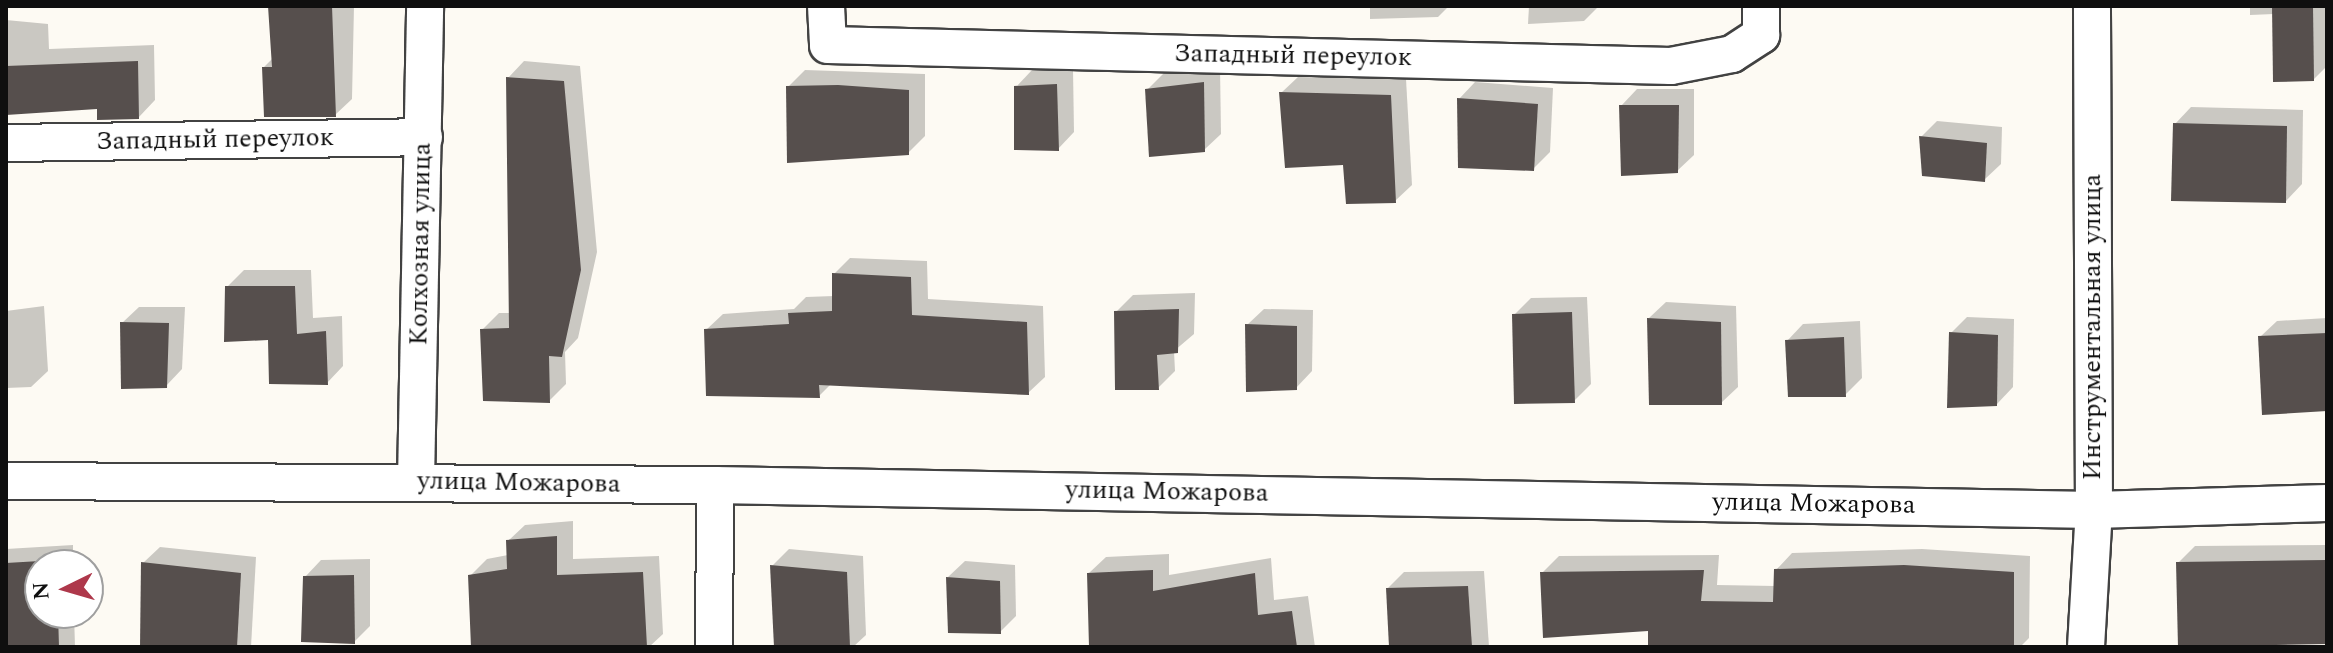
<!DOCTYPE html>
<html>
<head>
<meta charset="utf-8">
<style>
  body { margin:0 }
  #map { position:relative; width:2333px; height:653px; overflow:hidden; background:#fdfaf3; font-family:Spectral,serif }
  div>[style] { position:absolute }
  .shadow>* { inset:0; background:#0003 }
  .building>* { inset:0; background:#564f4d }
  .roads { filter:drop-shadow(2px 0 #424242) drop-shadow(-2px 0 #424242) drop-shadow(0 2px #424242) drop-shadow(0 -2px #424242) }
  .minor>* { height:36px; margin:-18px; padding:0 18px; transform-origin:18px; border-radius:18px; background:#fff }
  span { translate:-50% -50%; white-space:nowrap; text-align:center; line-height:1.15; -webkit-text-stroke:8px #fff; paint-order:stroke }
  .street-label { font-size:26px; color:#0f0f0f }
  .frame { position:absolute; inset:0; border:8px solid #0f0f0f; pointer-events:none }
  .north { position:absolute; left:24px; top:549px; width:80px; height:80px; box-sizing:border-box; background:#fff; border:2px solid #9f9f9f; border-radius:50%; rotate:265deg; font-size:22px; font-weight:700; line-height:32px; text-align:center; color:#0f0f0f }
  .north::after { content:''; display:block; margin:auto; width:28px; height:36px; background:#ae384b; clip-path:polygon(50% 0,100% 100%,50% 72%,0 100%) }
</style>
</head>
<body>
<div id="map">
  <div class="shadow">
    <i style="clip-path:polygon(270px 6px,354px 6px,352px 99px,335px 115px,264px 67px,273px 58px)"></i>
    <i style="clip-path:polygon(1370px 6px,1449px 6px,1438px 17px,1370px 19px)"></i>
    <i style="clip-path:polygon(1529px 6px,1599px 6px,1584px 21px,1528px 24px)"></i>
    <i style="clip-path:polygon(2250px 6px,2327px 6px,2327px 66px,2314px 79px,2274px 14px,2250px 15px)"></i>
    <i style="clip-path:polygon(6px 20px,48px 24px,49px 49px,154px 45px,155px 100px,139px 117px,99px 107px,6px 113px)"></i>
    <i style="clip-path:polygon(524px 61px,580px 66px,597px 252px,578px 338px,565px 352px,566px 384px,549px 401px,482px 330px,499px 313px,511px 313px,508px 78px)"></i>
    <i style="clip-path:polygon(1220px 67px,1221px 134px,1204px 150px,1147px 90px,1164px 73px)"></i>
    <i style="clip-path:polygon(1073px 69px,1074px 132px,1058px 149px,1016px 87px,1032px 70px)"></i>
    <i style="clip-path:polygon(805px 70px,925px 74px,925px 136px,908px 153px,788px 87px)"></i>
    <i style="clip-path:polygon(1298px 77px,1406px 79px,1412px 185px,1395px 201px,1345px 163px,1281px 93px)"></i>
    <i style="clip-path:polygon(1475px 82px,1553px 88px,1550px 152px,1533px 169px,1459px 99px)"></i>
    <i style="clip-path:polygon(1637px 89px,1694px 89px,1694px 155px,1677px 171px,1621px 106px)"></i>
    <i style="clip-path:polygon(2191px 107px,2303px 110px,2302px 184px,2286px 201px,2175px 124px)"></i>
    <i style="clip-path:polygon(1937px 121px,2002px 127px,2001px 164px,1984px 180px,1921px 137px)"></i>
    <i style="clip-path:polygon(850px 258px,927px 261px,928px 299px,1043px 306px,1045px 377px,1028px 393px,832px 383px,819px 396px,706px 330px,723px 314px,794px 309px,806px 297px,834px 296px,834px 274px)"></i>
    <i style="clip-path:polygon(244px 270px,311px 270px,313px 318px,342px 316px,343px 366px,327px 383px,270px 338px,227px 287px)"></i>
    <i style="clip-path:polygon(1195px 293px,1194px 334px,1174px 351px,1175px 371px,1158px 388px,1116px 312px,1133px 295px)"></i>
    <i style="clip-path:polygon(1587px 297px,1591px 384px,1574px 401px,1514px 315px,1531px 298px)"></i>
    <i style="clip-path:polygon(1666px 302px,1736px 306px,1738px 387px,1721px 403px,1649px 318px)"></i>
    <i style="clip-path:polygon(44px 306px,48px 371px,31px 387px,6px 388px,6px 311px)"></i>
    <i style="clip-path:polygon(139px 307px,185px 307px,182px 369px,166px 386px,122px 323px)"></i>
    <i style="clip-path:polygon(1264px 309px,1313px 310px,1312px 371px,1296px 388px,1247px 325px)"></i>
    <i style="clip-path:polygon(1967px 317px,2014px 319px,2013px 387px,1997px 404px,1951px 333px)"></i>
    <i style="clip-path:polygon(2327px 318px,2327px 411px,2260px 337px,2277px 321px)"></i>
    <i style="clip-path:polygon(1860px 321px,1862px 378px,1845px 395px,1787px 341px,1803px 324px)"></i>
    <i style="clip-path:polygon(573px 521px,573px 559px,659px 556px,663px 634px,649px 647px,473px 647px,470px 576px,487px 559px,508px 555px,508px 541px,525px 525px)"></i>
    <i style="clip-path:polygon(73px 545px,73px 565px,40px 565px,40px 613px,74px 613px,75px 647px,6px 647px,6px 549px)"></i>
    <i style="clip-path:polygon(2327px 545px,2327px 642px,2178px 563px,2195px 546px)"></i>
    <i style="clip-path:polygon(160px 547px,256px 557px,251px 647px,142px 647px,143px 563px)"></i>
    <i style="clip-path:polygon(789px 549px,863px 556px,866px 635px,853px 647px,797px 647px,772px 566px)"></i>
    <i style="clip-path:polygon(1922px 549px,2030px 556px,2029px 638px,2020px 647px,1650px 647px,1650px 628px,1542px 573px,1559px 556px,1719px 555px,1717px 585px,1776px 586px,1776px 570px,1792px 553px)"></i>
    <i style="clip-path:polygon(1169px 554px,1169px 575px,1271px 558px,1274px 600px,1308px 596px,1315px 647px,1091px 647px,1089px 573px,1106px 557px)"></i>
    <i style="clip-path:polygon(370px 559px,370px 626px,354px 642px,305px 577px,321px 560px)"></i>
    <i style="clip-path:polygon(965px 561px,1015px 565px,1016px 616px,1000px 632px,948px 577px)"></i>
    <i style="clip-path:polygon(1484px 571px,1489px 647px,1391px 647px,1388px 588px,1404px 572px)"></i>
  </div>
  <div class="building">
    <i style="clip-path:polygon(268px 6px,332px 6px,336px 117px,264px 117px,262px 67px,272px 67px)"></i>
    <i style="clip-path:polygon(2272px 6px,2313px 6px,2314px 81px,2273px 82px)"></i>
    <i style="clip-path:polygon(138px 61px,139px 119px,97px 120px,97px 109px,6px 115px,6px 66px)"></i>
    <i style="clip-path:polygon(506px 77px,564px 81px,581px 270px,562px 357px,549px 356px,550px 403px,483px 401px,480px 329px,509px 328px)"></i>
    <i style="clip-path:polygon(1204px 82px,1205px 152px,1149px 157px,1145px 89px)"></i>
    <i style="clip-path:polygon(1057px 84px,1059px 151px,1014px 150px,1014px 86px)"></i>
    <i style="clip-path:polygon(838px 85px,909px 90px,909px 155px,787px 163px,786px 86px)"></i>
    <i style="clip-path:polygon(1279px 92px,1391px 95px,1396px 203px,1346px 204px,1343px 165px,1285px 168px)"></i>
    <i style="clip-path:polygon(1457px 98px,1538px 104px,1534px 171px,1458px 168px)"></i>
    <i style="clip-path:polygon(1619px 105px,1679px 105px,1678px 173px,1621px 176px)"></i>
    <i style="clip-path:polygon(2173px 123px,2287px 126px,2286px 203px,2171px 201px)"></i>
    <i style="clip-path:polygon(1919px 136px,1987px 143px,1985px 182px,1922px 176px)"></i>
    <i style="clip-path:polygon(832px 273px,911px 277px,912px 315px,1027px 322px,1029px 395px,819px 385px,820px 398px,706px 396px,704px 329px,789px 324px,788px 313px,832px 311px)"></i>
    <i style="clip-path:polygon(225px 286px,295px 286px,297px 334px,326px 331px,328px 385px,269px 384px,268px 340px,224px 342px)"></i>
    <i style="clip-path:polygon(1179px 309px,1178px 353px,1157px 355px,1159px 390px,1115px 390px,1114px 311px)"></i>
    <i style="clip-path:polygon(1572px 312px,1575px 403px,1514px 404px,1512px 314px)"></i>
    <i style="clip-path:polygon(1647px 318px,1721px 322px,1722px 405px,1649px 405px)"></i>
    <i style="clip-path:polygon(120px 322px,169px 323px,167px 388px,121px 389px)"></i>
    <i style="clip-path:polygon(1245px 324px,1297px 326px,1297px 390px,1246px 392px)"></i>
    <i style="clip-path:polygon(1949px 332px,1998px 335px,1997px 406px,1947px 408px)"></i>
    <i style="clip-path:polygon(2327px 333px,2327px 411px,2262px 415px,2258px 336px)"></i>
    <i style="clip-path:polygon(1844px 337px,1846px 397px,1788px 397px,1785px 340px)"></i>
    <i style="clip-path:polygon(557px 536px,557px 575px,643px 572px,647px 647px,471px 647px,468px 575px,507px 569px,506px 540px)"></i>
    <i style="clip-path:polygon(57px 560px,40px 565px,40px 613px,58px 613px,59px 647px,6px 647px,6px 563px)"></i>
    <i style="clip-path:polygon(2327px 560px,2327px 644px,2178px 647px,2176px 562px)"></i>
    <i style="clip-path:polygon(141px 562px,241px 573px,237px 647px,140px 647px)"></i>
    <i style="clip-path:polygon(770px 565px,847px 572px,850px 647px,774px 647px)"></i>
    <i style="clip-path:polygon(1904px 565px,2014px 572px,2014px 647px,1648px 647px,1648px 631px,1543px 638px,1540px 572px,1704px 570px,1701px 601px,1773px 602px,1774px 569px)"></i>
    <i style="clip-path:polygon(1153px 570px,1153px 591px,1255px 573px,1258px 615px,1292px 611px,1297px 647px,1089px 647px,1087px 573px)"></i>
    <i style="clip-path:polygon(354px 575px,355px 644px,301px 642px,303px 576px)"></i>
    <i style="clip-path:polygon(946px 577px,1000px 581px,1001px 634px,948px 633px)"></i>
    <i style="clip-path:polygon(1468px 586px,1472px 647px,1389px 647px,1386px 588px)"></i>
  </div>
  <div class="roads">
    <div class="minor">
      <i style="left:826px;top:6px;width:39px;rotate:87deg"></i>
      <i style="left:828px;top:45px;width:843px;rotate:1.43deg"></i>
      <i style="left:1671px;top:66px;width:62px;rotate:-11.1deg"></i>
      <i style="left:1732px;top:54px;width:35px;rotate:-33deg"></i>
      <i style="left:1761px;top:35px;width:29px;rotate:-90deg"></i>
      <i style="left:6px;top:143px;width:418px;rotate:-0.8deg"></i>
      <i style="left:6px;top:481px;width:709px;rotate:0.32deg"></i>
      <i style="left:715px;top:485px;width:1379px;rotate:1.04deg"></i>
      <i style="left:2094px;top:510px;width:233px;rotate:-1.7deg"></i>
      <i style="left:416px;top:482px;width:476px;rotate:-88.9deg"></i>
      <i style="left:714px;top:647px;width:162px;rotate:-89.6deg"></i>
      <i style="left:2086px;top:647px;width:137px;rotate:-86.7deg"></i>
      <i style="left:2094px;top:510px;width:504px;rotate:-90.23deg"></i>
    </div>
  </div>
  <div class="street-label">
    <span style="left:1293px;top:56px;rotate:1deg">Западный переулок</span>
    <span style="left:215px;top:140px;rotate:-1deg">Западный переулок</span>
    <span style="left:421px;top:244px;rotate:-89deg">Колхозная улица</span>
    <span style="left:2093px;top:327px;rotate:-90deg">Инструментальная улица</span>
    <span style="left:519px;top:483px;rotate:1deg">улица Можарова</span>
    <span style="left:1167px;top:492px;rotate:1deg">улица Можарова</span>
    <span style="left:1814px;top:504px;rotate:1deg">улица Можарова</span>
  </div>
  <div class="frame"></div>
  <div class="north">N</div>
</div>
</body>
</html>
